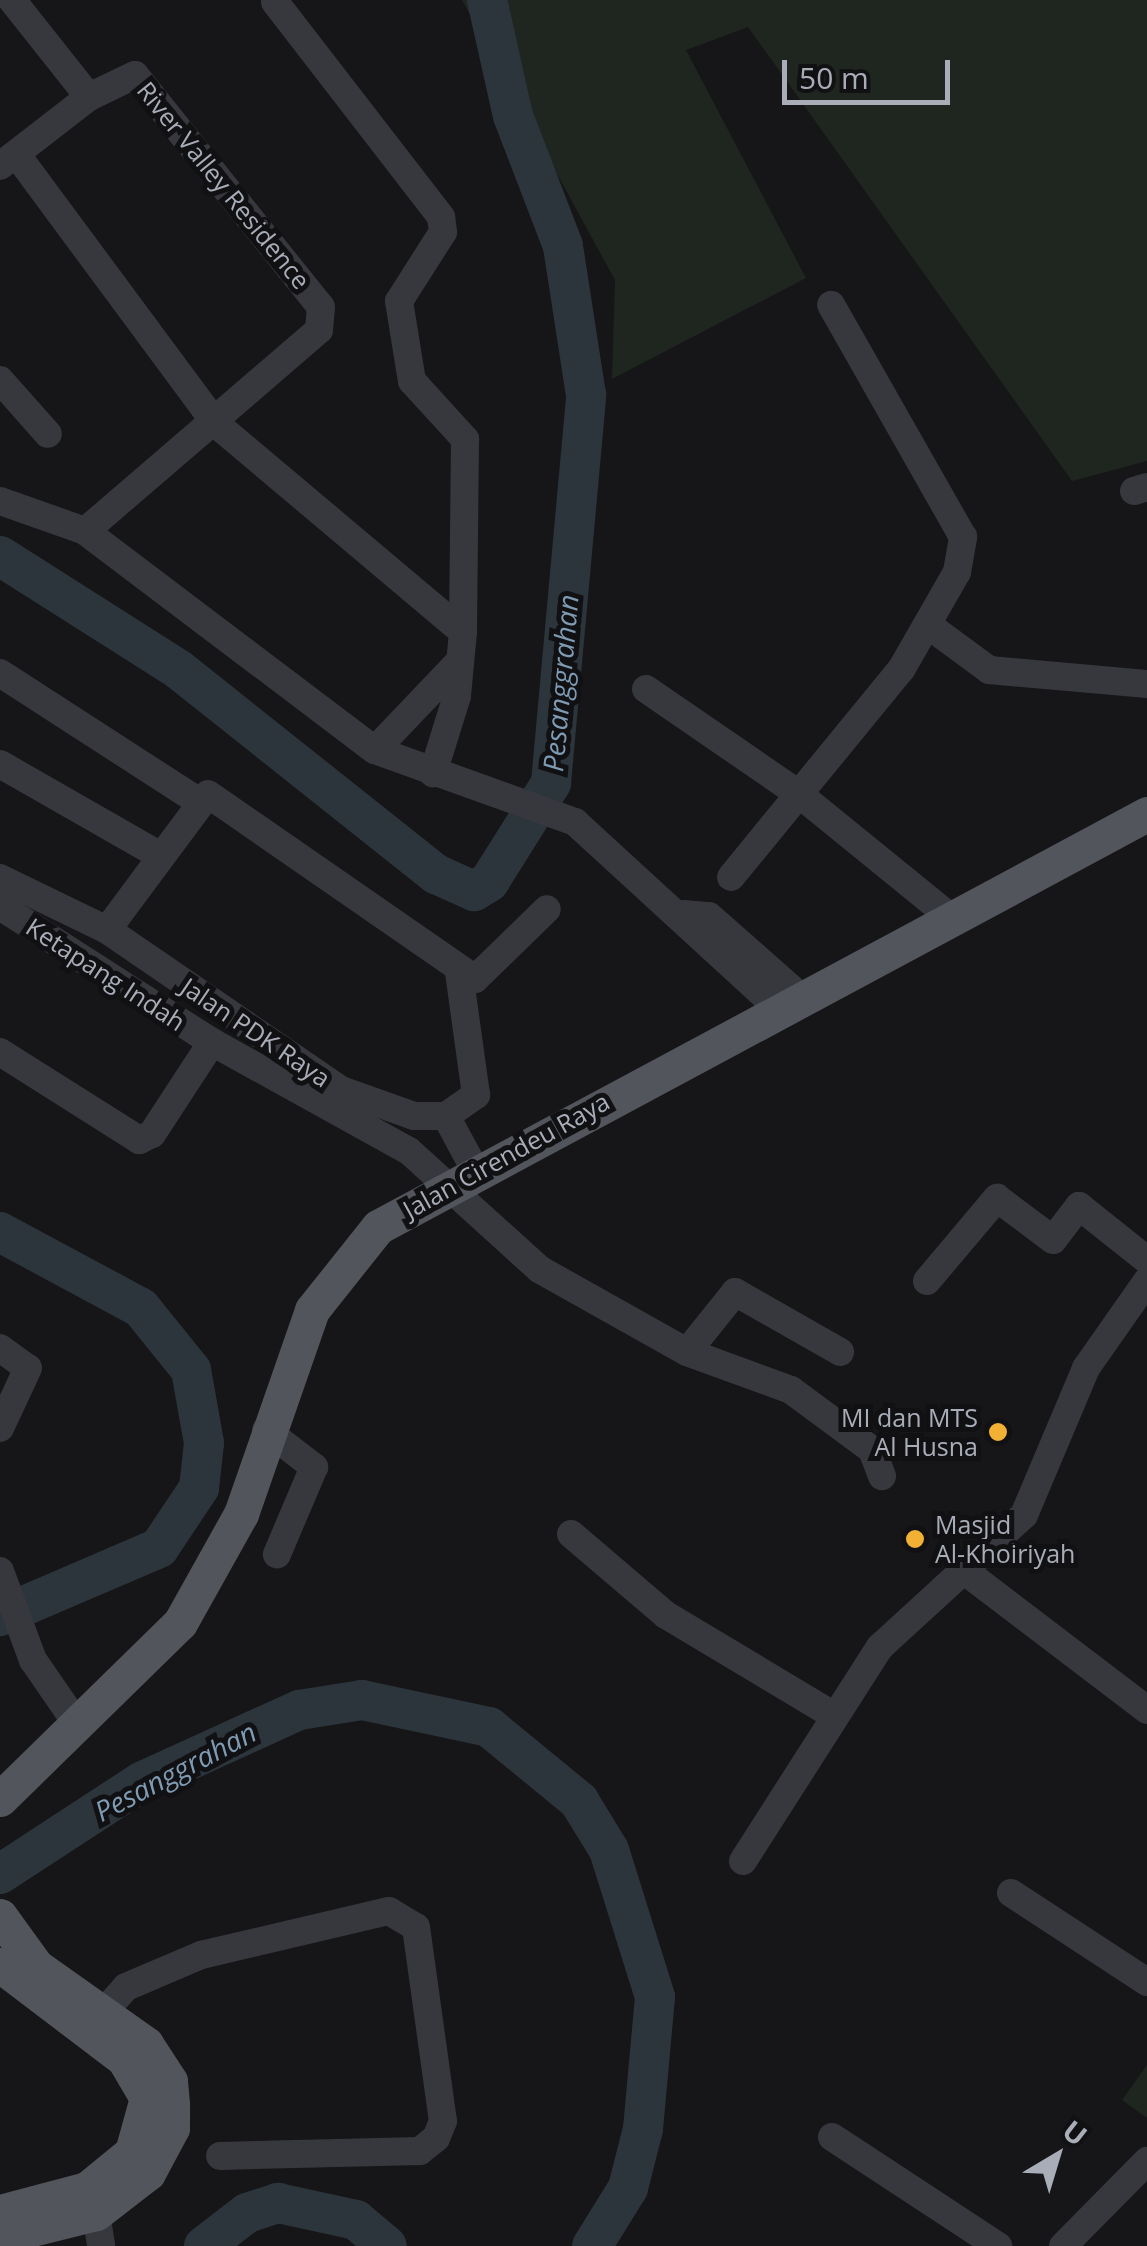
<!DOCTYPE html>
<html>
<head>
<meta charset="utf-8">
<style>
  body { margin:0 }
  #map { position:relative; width:1147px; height:2246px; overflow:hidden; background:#161618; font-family:"Open Sans",sans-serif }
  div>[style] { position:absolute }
  .green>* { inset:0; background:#1e261f }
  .river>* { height:40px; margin:-20px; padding:0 20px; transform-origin:20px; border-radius:20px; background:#2c353c }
  .minor>* { height:28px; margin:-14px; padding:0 14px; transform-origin:14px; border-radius:14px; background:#37383d }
  .major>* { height:35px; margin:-17.5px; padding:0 17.5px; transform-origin:17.5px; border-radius:17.5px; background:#53555c }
  .dots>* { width:28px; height:28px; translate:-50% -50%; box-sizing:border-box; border:5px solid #111113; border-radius:50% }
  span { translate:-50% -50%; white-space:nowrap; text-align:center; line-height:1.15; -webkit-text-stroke:10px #111113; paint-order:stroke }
  .street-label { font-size:25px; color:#a8adb8 }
  .poi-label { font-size:25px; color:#a8adb8 }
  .right { translate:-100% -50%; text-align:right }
  .left { translate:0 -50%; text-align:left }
  .water-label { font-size:28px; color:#7f9bb3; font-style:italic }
  .north { position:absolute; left:1007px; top:2106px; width:100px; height:100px; -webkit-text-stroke:8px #111113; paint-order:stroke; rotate:38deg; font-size:28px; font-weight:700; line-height:40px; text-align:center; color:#a8adb8 }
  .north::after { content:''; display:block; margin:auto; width:35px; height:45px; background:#a8adb8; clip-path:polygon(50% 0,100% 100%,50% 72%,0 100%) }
  .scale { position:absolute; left:782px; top:60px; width:168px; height:45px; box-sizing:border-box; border:5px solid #a8adb8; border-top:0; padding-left:12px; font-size:30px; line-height:35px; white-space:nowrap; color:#a8adb8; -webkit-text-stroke:8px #111113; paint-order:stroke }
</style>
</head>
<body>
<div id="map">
  <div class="green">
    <i style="clip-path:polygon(462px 0,1147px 0,1147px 461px,1072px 481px,748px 27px,686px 50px,806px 278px,612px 379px,615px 280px)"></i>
    <i style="clip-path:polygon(1147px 2065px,1147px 2118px,1122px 2100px)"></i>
  </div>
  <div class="river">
    <i style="left:0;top:556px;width:211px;rotate:32.4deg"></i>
    <i style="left:178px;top:669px;width:330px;rotate:38.5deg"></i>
    <i style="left:436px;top:874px;width:42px;rotate:24.1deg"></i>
    <i style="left:474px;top:891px;width:17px;rotate:-31deg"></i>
    <i style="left:489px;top:882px;width:117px;rotate:-57.9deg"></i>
    <i style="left:551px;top:783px;width:390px;rotate:-84.8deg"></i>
    <i style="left:586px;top:395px;width:151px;rotate:-98.8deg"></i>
    <i style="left:563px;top:246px;width:139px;rotate:-111deg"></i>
    <i style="left:513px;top:116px;width:119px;rotate:-102.6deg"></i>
    <i style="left:0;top:1232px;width:160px;rotate:28.3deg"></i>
    <i style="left:141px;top:1308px;width:80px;rotate:51.1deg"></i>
    <i style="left:191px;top:1370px;width:74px;rotate:79.9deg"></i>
    <i style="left:204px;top:1443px;width:45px;rotate:96.3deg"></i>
    <i style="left:199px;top:1488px;width:72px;rotate:123.7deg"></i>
    <i style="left:159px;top:1548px;width:173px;rotate:156.8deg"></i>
    <i style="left:0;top:1874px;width:168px;rotate:-33.1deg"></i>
    <i style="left:141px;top:1782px;width:174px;rotate:-24.5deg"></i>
    <i style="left:299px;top:1710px;width:64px;rotate:-9deg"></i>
    <i style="left:362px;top:1700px;width:130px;rotate:12deg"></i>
    <i style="left:489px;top:1727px;width:117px;rotate:39.4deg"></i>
    <i style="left:579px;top:1801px;width:57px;rotate:58.5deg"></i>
    <i style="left:609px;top:1850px;width:154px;rotate:72.6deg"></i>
    <i style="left:655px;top:1997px;width:133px;rotate:95.2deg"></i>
    <i style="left:643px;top:2129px;width:61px;rotate:104.3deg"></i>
    <i style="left:628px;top:2188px;width:68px;rotate:121.8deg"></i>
    <i style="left:204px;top:2246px;width:54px;rotate:-37.5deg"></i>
    <i style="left:247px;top:2213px;width:33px;rotate:-18deg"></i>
    <i style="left:278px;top:2203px;width:80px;rotate:12.3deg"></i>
    <i style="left:356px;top:2220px;width:40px;rotate:40deg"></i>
  </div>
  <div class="minor">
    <i style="left:12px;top:0;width:124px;rotate:51.6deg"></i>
    <i style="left:275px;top:2px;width:272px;rotate:52.3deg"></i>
    <i style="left:441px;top:217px;width:15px;rotate:82deg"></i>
    <i style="left:443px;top:232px;width:82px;rotate:122.5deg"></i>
    <i style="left:399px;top:301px;width:81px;rotate:80.8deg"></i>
    <i style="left:412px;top:381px;width:79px;rotate:47.6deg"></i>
    <i style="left:465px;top:439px;width:193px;rotate:90.6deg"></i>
    <i style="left:463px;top:632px;width:64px;rotate:95.4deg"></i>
    <i style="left:457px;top:696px;width:81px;rotate:107.3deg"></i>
    <i style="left:17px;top:155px;width:333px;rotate:53.5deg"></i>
    <i style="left:215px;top:423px;width:324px;rotate:40.1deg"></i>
    <i style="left:0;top:166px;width:113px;rotate:-37.8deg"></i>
    <i style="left:89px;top:97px;width:51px;rotate:-25.6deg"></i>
    <i style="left:135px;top:75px;width:297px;rotate:51.3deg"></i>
    <i style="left:321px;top:307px;width:23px;rotate:95deg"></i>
    <i style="left:319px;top:330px;width:308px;rotate:139.3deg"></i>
    <i style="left:0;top:380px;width:72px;rotate:48.4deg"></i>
    <i style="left:1134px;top:491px;width:14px;rotate:-17deg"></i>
    <i style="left:0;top:501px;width:90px;rotate:19.4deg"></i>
    <i style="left:85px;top:531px;width:363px;rotate:37.1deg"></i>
    <i style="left:375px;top:750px;width:213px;rotate:19.8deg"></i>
    <i style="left:575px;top:822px;width:278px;rotate:42.5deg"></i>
    <i style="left:928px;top:625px;width:76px;rotate:36.4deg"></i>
    <i style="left:989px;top:670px;width:159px;rotate:5.1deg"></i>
    <i style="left:0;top:673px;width:234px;rotate:32.9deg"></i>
    <i style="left:646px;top:689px;width:186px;rotate:34.5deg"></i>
    <i style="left:799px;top:794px;width:201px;rotate:39.1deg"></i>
    <i style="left:375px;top:750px;width:119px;rotate:-46.4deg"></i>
    <i style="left:0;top:764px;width:181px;rotate:29.8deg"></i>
    <i style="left:731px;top:877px;width:270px;rotate:-50.7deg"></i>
    <i style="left:902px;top:668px;width:111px;rotate:-60.2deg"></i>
    <i style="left:957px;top:572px;width:36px;rotate:-80deg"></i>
    <i style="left:963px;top:537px;width:267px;rotate:-119.6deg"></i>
    <i style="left:0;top:878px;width:119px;rotate:25.9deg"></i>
    <i style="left:0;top:906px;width:252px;rotate:32.7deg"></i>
    <i style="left:212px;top:1042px;width:225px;rotate:29deg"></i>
    <i style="left:409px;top:1151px;width:176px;rotate:42.2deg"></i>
    <i style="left:539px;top:1269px;width:170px;rotate:29.3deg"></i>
    <i style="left:687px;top:1352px;width:111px;rotate:20.1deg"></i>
    <i style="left:791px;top:1390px;width:101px;rotate:36.5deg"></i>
    <i style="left:872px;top:1450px;width:28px;rotate:69deg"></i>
    <i style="left:684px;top:914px;width:25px;rotate:5deg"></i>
    <i style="left:709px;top:916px;width:125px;rotate:41.4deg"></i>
    <i style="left:0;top:1052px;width:165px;rotate:32.3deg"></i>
    <i style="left:139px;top:1140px;width:14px;rotate:-25deg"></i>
    <i style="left:152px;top:1134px;width:110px;rotate:-56.9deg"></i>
    <i style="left:446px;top:1116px;width:37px;rotate:-35deg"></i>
    <i style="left:476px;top:1095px;width:123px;rotate:-97.9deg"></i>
    <i style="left:474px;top:1168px;width:59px;rotate:-118.3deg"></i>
    <i style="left:446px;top:1116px;width:32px;rotate:180deg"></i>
    <i style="left:414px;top:1116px;width:77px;rotate:-160.4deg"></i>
    <i style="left:341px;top:1090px;width:283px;rotate:-145.6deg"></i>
    <i style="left:107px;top:930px;width:169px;rotate:-53.4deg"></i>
    <i style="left:208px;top:794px;width:325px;rotate:34.7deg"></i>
    <i style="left:475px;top:979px;width:100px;rotate:-44.2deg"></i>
    <i style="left:927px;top:1281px;width:109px;rotate:-49.9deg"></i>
    <i style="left:997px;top:1198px;width:70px;rotate:36.9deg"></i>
    <i style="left:1053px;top:1240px;width:43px;rotate:-52.6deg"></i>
    <i style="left:1079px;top:1206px;width:87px;rotate:38.5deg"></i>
    <i style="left:0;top:1348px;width:34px;rotate:36deg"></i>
    <i style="left:28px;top:1368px;width:66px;rotate:115deg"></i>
    <i style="left:687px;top:1352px;width:77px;rotate:-51.3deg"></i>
    <i style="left:735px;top:1292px;width:121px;rotate:29.7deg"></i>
    <i style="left:266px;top:1430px;width:61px;rotate:37.6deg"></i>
    <i style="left:314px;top:1467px;width:95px;rotate:113deg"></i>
    <i style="left:571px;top:1534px;width:125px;rotate:40.5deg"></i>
    <i style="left:666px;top:1615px;width:195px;rotate:30.9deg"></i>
    <i style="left:0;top:1571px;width:95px;rotate:69.7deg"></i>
    <i style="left:33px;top:1660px;width:78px;rotate:55.5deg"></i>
    <i style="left:966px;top:1572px;width:228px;rotate:37.3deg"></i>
    <i style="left:743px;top:1861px;width:254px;rotate:-57.4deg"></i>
    <i style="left:880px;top:1647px;width:195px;rotate:-42.5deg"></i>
    <i style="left:1024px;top:1515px;width:160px;rotate:-67.1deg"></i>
    <i style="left:1086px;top:1368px;width:106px;rotate:-55deg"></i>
    <i style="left:1011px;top:1893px;width:163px;rotate:33.2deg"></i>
    <i style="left:91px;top:2026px;width:52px;rotate:-48.1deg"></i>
    <i style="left:126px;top:1987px;width:82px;rotate:-23.1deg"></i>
    <i style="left:201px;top:1955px;width:193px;rotate:-13.2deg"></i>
    <i style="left:389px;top:1911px;width:31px;rotate:31deg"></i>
    <i style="left:416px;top:1927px;width:196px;rotate:82.1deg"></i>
    <i style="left:443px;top:2121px;width:18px;rotate:112deg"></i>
    <i style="left:436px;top:2138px;width:21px;rotate:141deg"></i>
    <i style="left:420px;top:2151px;width:200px;rotate:178.6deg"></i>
    <i style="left:832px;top:2137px;width:199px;rotate:33.3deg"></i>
    <i style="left:96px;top:2213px;width:33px;rotate:81deg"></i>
    <i style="left:1063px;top:2246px;width:120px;rotate:-45.3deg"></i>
  </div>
  <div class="major">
    <i style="left:0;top:1799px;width:252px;rotate:-44.4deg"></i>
    <i style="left:180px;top:1623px;width:125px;rotate:-60.8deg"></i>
    <i style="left:241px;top:1514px;width:216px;rotate:-70.8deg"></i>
    <i style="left:312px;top:1310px;width:106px;rotate:-51.5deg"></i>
    <i style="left:378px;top:1227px;width:873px;rotate:-28.24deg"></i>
    <i style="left:0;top:1916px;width:62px;rotate:54.2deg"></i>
    <i style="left:36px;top:1966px;width:135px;rotate:35.3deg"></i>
    <i style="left:146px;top:2044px;width:44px;rotate:57deg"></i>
    <i style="left:170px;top:2081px;width:23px;rotate:85deg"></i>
    <i style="left:172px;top:2104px;width:24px;rotate:90deg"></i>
    <i style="left:172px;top:2128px;width:51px;rotate:118.1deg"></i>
    <i style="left:148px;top:2173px;width:66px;rotate:142.4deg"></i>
    <i style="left:96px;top:2213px;width:99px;rotate:166deg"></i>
    <i style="left:0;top:1965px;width:156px;rotate:37.2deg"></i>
    <i style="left:124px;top:2059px;width:45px;rotate:59.5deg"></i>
    <i style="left:147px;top:2098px;width:56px;rotate:105.5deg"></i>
    <i style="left:132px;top:2152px;width:58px;rotate:140.6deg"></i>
    <i style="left:87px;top:2189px;width:90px;rotate:165.2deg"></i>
  </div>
  <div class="dots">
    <i style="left:998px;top:1432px;background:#f2b134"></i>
    <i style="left:915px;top:1539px;background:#f2b134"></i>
  </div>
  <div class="street-label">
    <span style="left:224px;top:185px;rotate:51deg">River Valley Residence</span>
    <span style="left:106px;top:974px;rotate:33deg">Ketapang Indah</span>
    <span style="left:256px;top:1032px;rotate:34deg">Jalan PDK Raya</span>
    <span style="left:506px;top:1155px;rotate:-29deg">Jalan Cirendeu Raya</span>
  </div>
  <div class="poi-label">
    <span class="right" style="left:978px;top:1432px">MI dan MTS<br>Al Husna</span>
    <span class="left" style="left:935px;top:1539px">Masjid<br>Al-Khoiriyah</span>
  </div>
  <div class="water-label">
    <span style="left:560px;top:683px;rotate:-85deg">Pesanggrahan</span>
    <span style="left:175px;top:1771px;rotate:-28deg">Pesanggrahan</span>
  </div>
  <div class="north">U</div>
  <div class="scale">50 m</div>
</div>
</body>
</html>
